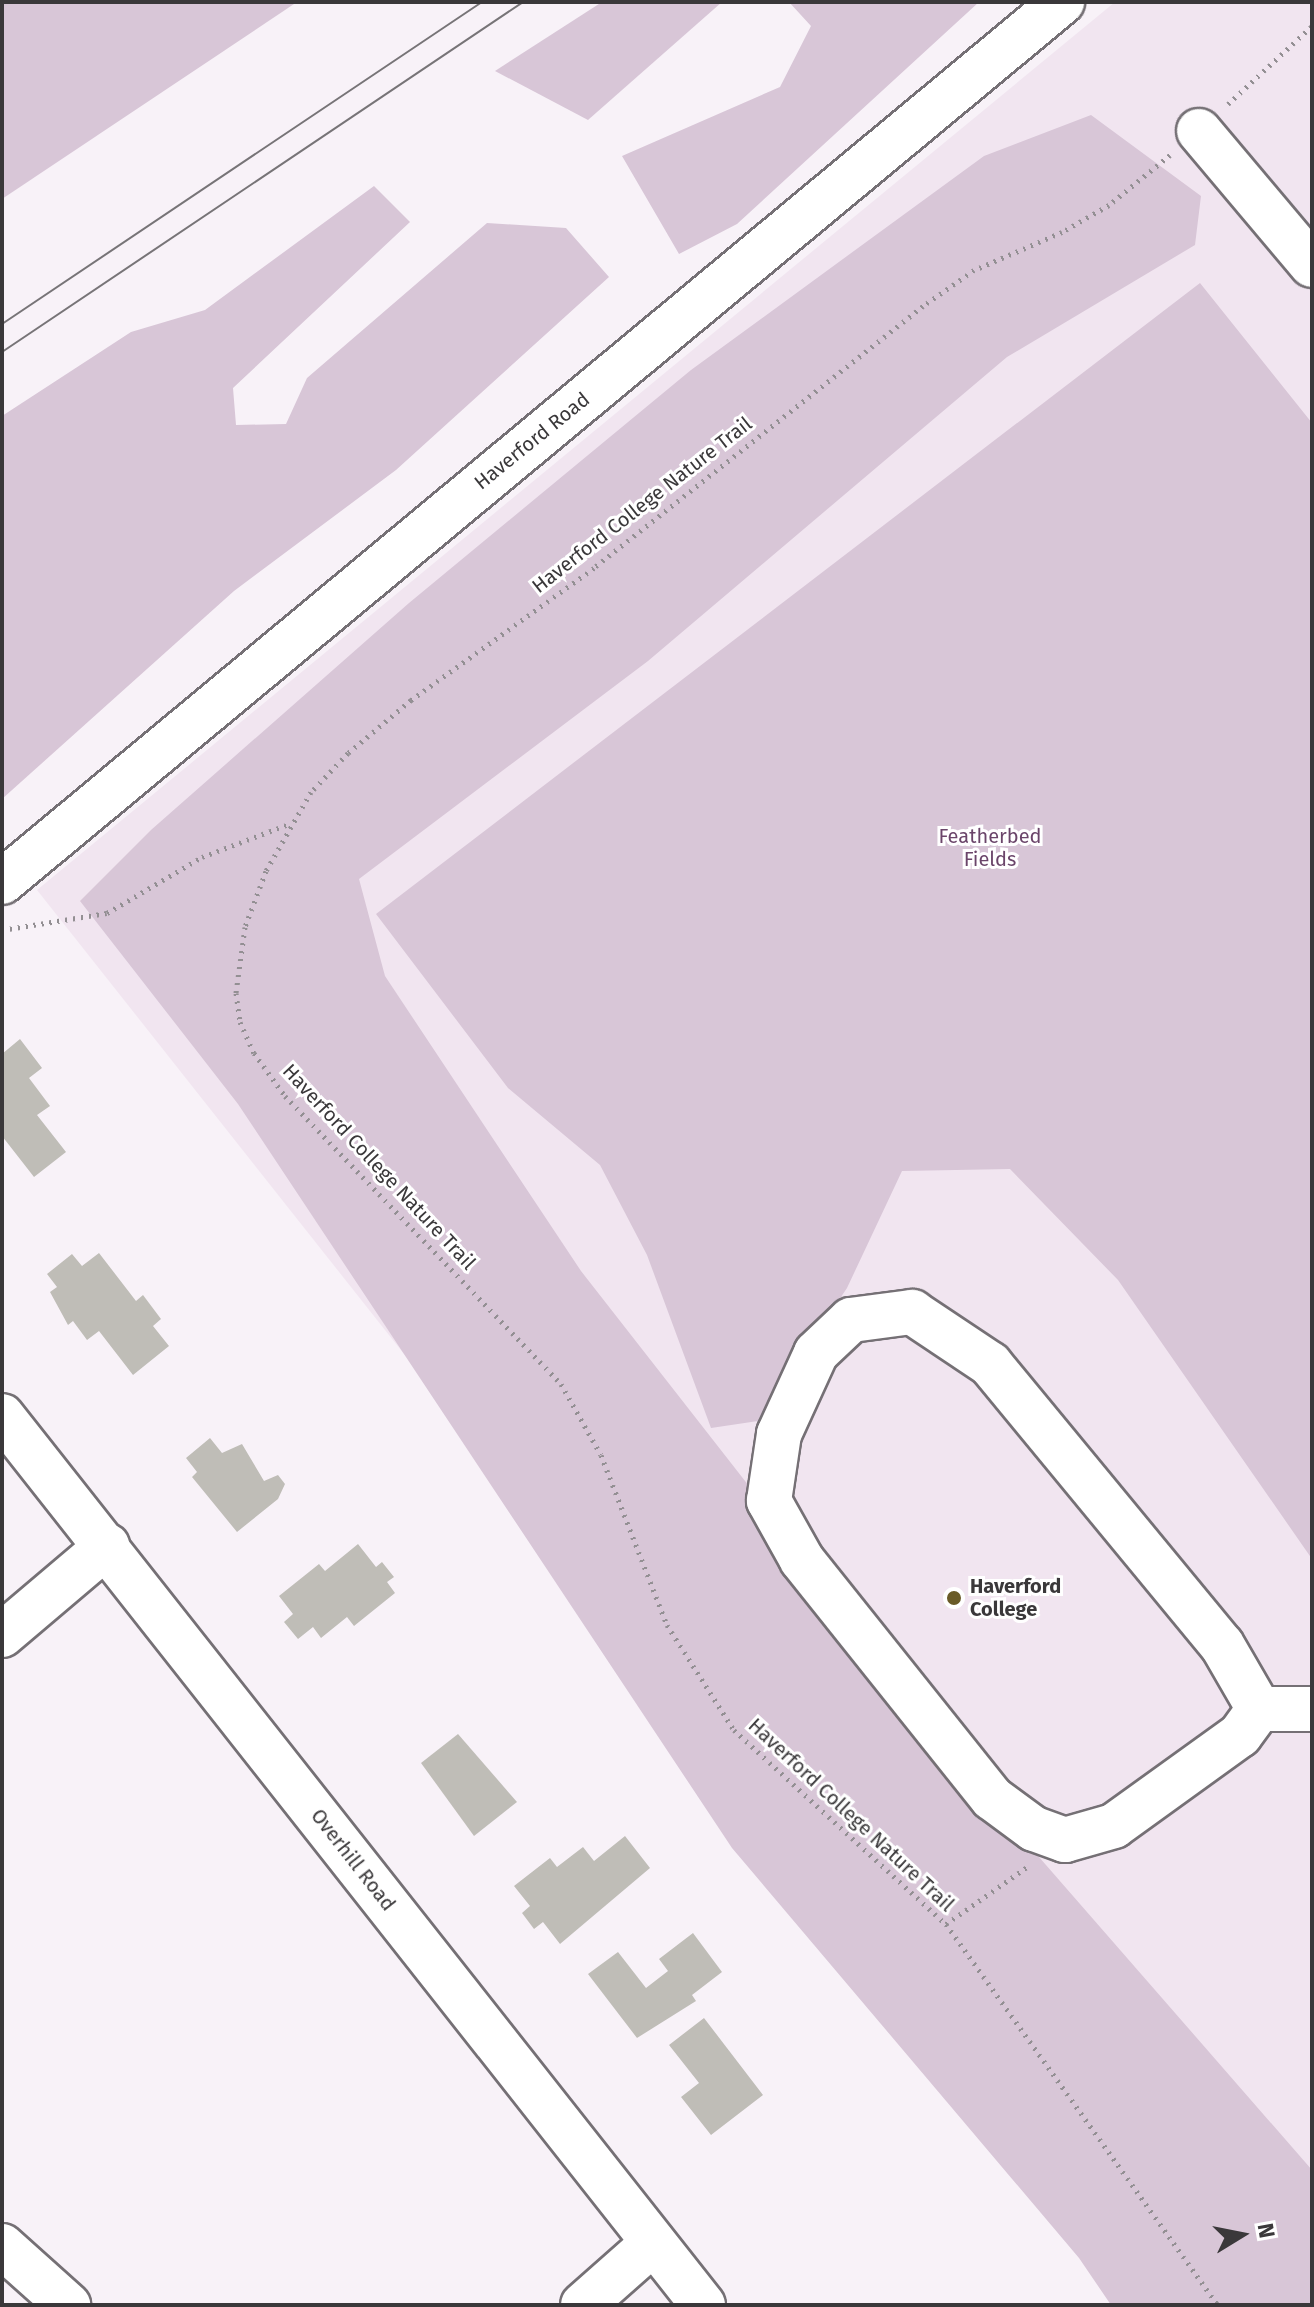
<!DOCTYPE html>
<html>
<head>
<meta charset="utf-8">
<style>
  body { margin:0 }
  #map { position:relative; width:1314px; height:2307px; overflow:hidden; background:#f8f2f8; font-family:"Fira Sans",sans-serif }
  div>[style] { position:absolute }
  .built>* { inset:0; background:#f1e5f0 }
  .green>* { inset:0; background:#d8c6d7 }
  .building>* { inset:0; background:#bfbdb7 }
  .path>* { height:5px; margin-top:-2.5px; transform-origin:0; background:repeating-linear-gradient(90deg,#938f93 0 2px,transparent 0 8px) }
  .roads { filter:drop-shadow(2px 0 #757075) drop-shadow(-2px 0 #757075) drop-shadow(0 2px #757075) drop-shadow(0 -2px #757075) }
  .minor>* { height:44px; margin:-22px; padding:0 22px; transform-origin:22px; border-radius:22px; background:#fff }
  .major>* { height:44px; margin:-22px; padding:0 22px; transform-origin:22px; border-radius:22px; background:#fff }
  .tram>* { height:2px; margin:-1px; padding:0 1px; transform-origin:1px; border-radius:1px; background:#777477 }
  .dots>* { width:22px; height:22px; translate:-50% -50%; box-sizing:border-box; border:4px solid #fff; border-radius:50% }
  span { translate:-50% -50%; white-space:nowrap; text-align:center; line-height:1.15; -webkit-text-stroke:6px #fff; paint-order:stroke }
  .street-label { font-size:20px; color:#3a383a }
  .park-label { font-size:20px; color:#6b456a }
  .poi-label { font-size:20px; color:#3a383a; font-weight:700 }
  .left { translate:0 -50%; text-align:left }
  .frame { position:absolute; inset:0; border:4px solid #3a383a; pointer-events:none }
  .north { position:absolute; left:1202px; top:2195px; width:80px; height:80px; -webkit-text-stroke:6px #fff; paint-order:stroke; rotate:80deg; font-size:22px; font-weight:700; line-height:32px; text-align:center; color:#3a383a }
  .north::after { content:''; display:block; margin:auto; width:28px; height:36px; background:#3a383a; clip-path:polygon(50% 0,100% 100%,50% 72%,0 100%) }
</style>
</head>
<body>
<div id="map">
  <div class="built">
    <i style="clip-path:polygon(1115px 2px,1312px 2px,1312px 2305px,1156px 2305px,37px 890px)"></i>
  </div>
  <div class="green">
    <i style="clip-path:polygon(2px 2px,297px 2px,2px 199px)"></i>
    <i style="clip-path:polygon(602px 2px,722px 2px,588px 120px,495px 71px)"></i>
    <i style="clip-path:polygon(789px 2px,979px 2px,737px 224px,679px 254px,622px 156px,780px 87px,811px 26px)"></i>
    <i style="clip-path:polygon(1091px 115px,1201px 196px,1195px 245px,1007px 357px,648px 661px,359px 879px,385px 976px,581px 1271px,1039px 1857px,1312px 2170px,1312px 2305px,1111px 2305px,1079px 2258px,732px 1848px,238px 1104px,80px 901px,151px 830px,409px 603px,691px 370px,984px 156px)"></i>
    <i style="clip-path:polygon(374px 186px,410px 222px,233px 388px,236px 425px,286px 424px,307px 378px,487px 223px,566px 228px,609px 277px,396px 470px,234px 591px,2px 799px,2px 416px,131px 332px,205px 310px)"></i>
    <i style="clip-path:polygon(1200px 283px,1312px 423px,1312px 1559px,1118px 1280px,1010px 1169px,902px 1171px,847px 1288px,758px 1421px,711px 1428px,647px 1255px,600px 1165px,508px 1088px,376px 914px)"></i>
  </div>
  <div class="building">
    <i style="clip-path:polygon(20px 1039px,42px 1068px,29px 1078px,50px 1106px,37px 1115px,66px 1152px,34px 1177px,2px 1136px,2px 1054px)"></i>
    <i style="clip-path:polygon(99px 1253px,136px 1301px,143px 1295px,161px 1319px,153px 1326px,169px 1346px,133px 1375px,99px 1331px,87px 1340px,73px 1321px,68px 1325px,50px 1292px,57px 1287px,47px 1274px,72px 1254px,82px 1266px)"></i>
    <i style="clip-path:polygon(210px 1438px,222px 1453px,242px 1444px,264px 1481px,278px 1475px,285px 1484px,278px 1499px,237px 1532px,192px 1477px,197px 1472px,186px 1458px)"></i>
    <i style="clip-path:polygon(358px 1544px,376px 1567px,382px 1562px,394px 1577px,387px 1582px,395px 1593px,354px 1626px,347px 1617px,321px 1638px,313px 1627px,298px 1639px,284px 1622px,293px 1614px,279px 1596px,319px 1564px,325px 1571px)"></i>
    <i style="clip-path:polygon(458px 1734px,517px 1802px,474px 1836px,421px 1763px)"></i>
    <i style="clip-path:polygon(625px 1836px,650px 1868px,560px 1944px,543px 1922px,534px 1929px,522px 1913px,530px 1906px,514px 1886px,550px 1858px,557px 1867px,583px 1847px,594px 1861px)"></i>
    <i style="clip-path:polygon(693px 1933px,722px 1972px,692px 1995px,696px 2001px,637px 2038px,588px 1974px,618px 1952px,646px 1988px,668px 1971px,659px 1959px)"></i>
    <i style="clip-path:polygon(704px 2018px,763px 2095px,711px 2135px,681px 2097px,699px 2083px,669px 2045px)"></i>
  </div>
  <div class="path">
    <i style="left:1228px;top:104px;width:115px;rotate:-42.9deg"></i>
    <i style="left:1170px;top:155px;width:79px;rotate:140.7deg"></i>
    <i style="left:1109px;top:205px;width:54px;rotate:150.1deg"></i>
    <i style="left:1062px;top:232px;width:96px;rotate:156.6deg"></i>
    <i style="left:974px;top:270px;width:62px;rotate:144.8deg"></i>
    <i style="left:923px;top:306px;width:421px;rotate:141.5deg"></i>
    <i style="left:594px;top:568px;width:226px;rotate:144.2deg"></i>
    <i style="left:411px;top:700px;width:82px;rotate:139.9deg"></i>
    <i style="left:348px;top:753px;width:54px;rotate:133.5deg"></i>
    <i style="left:311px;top:792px;width:91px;rotate:119.7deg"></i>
    <i style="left:266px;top:871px;width:60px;rotate:110.6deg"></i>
    <i style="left:245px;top:927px;width:67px;rotate:97.8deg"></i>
    <i style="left:236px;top:993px;width:29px;rotate:82deg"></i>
    <i style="left:240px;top:1022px;width:34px;rotate:66deg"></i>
    <i style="left:254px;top:1053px;width:53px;rotate:54.2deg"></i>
    <i style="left:285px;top:1096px;width:399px;rotate:46.2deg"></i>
    <i style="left:561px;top:1384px;width:81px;rotate:60.6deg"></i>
    <i style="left:601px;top:1455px;width:182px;rotate:68.8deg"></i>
    <i style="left:667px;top:1625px;width:125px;rotate:57.5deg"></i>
    <i style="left:734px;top:1730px;width:287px;rotate:42.5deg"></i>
    <i style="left:946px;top:1924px;width:468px;rotate:54.5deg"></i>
    <i style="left:2px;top:930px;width:106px;rotate:-9.2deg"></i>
    <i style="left:107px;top:913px;width:110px;rotate:-30.5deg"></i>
    <i style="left:202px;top:857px;width:93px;rotate:-20.8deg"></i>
    <i style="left:946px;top:1924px;width:99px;rotate:-35.1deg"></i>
  </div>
  <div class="roads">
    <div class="minor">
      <i style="left:1199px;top:131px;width:175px;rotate:49.9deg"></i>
      <i style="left:912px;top:1312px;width:94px;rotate:33.7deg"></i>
      <i style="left:990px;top:1364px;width:364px;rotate:50.5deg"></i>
      <i style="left:1222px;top:1645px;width:74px;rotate:60deg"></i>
      <i style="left:1259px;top:1709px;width:32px;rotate:126deg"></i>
      <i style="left:1240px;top:1735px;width:155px;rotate:144.2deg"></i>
      <i style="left:1114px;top:1826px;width:51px;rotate:164.1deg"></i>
      <i style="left:1065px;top:1840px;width:33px;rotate:-160deg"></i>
      <i style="left:1034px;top:1829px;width:52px;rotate:-143.6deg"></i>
      <i style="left:992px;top:1798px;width:305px;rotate:-128.6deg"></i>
      <i style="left:802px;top:1560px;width:68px;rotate:-119.2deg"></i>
      <i style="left:769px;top:1501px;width:68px;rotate:-81.5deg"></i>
      <i style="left:779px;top:1434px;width:89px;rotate:-65.4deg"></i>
      <i style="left:816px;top:1353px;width:48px;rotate:-43.3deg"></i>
      <i style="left:851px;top:1320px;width:62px;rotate:-7.5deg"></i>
      <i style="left:2px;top:1416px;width:1132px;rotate:51.74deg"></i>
      <i style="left:2px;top:1635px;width:138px;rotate:-40.3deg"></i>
      <i style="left:1259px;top:1709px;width:53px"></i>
      <i style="left:2px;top:2246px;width:89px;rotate:41.8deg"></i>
      <i style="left:583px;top:2305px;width:94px;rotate:-41.5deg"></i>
    </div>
    <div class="major">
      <i style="left:2px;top:882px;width:1378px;rotate:-39.7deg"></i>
    </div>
  </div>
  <div class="tram">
    <i style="left:2px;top:324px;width:578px;rotate:-33.86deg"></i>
    <i style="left:2px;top:352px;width:628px;rotate:-33.89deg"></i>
  </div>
  <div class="dots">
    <i style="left:954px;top:1598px;background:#695a27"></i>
  </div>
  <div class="street-label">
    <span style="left:532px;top:441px;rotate:-39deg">Haverford Road</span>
    <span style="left:642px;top:505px;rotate:-38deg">Haverford College Nature Trail</span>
    <span style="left:379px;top:1167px;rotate:47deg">Haverford College Nature Trail</span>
    <span style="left:851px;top:1815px;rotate:43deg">Haverford College Nature Trail</span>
    <span style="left:353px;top:1860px;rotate:52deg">Overhill Road</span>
  </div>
  <div class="park-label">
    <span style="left:990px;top:848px">Featherbed<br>Fields</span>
  </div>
  <div class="poi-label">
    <span class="left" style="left:970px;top:1598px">Haverford<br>College</span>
  </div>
  <div class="frame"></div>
  <div class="north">N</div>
</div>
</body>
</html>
